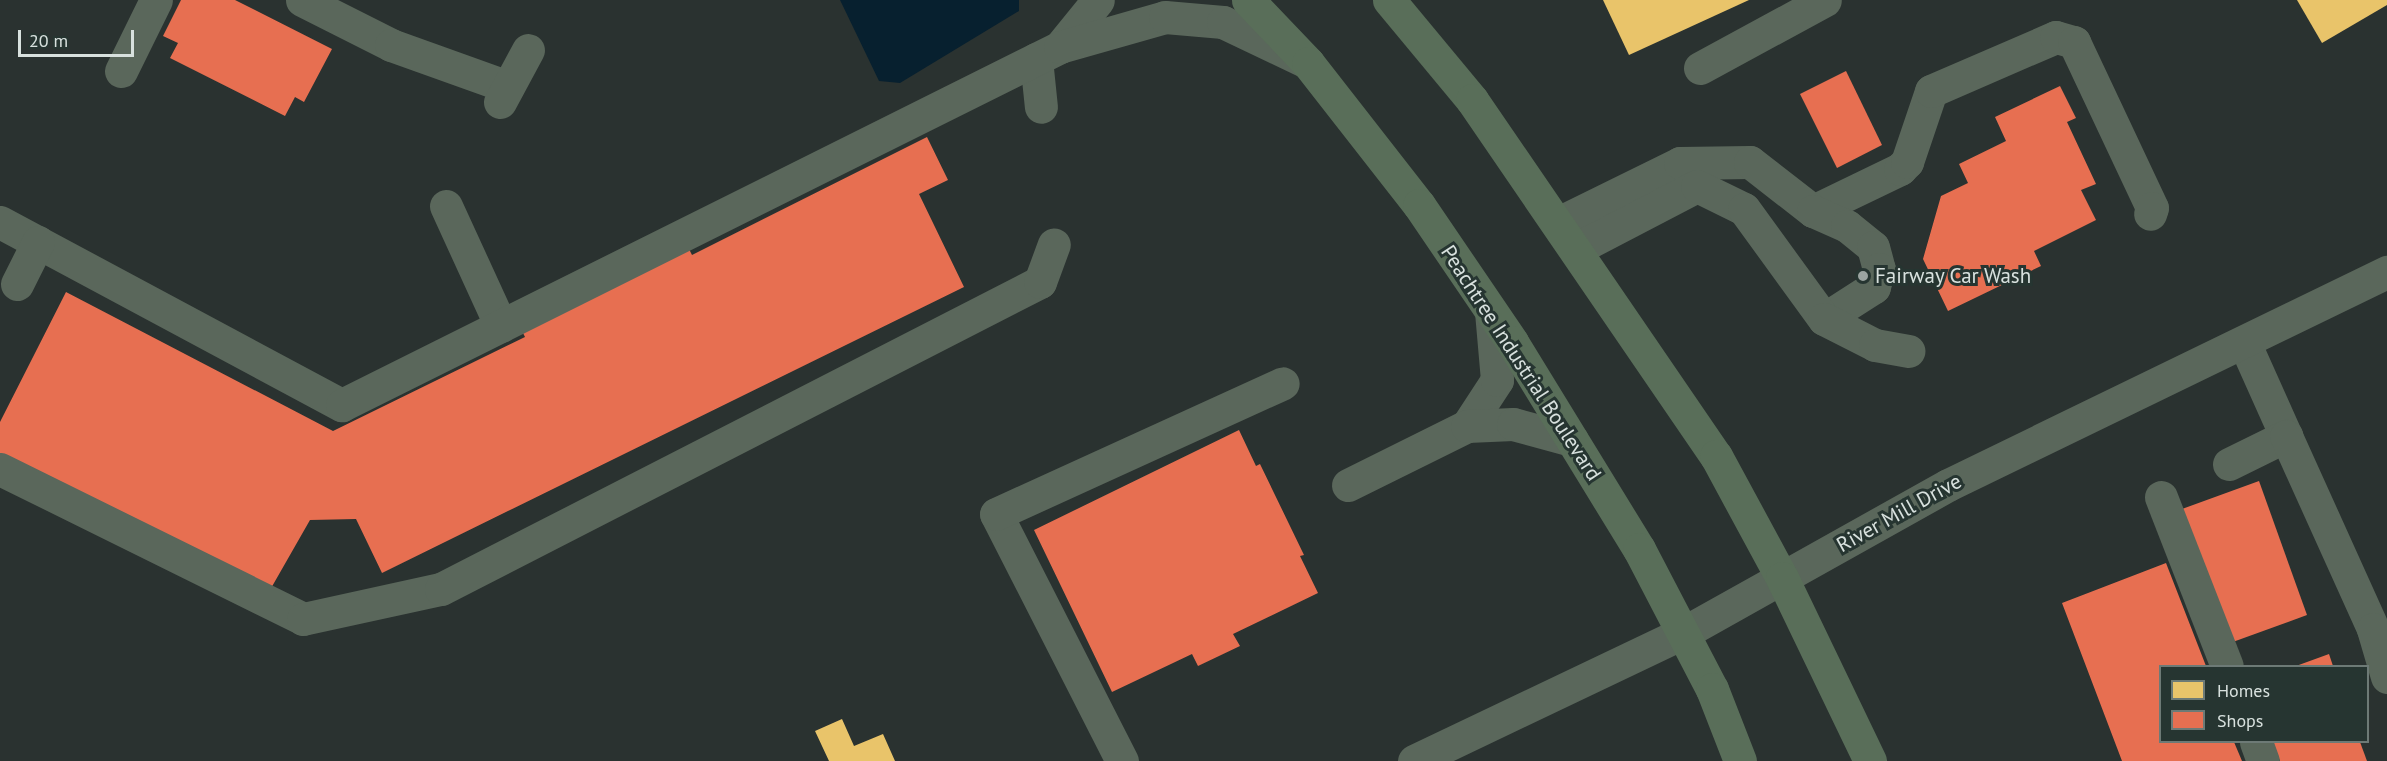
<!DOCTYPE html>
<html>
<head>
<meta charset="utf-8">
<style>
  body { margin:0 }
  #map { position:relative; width:2387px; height:761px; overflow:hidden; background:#2a3230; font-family:"PT Sans",sans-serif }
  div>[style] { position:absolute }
  .water>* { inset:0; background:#07202f }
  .homes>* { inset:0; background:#e9c46a }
  .shops>* { inset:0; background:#e76f51 }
  .minor>* { height:33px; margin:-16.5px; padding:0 16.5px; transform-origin:16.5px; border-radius:16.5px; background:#5a675b }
  .highway>* { height:33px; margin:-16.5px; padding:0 16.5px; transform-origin:16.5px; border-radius:16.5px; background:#596e59 }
  .dots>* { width:16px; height:16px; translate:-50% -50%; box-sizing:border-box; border:3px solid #263531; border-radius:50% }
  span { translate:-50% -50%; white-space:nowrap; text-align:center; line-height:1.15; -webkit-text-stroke:6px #263531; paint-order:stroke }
  .poi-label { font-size:21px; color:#d8e1de }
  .left { translate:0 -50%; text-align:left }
  .street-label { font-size:21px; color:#d8e1de }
  .legend { position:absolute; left:2159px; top:665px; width:210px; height:78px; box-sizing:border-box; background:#263531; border:2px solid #6d7a76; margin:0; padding:8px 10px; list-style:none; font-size:18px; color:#d8e1de }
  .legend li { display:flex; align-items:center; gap:12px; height:30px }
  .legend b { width:30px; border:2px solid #6d7a76 }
  .scale { position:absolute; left:18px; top:30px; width:116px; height:27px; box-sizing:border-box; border:3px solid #d8e1de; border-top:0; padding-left:8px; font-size:18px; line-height:21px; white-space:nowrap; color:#d8e1de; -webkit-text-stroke:4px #263531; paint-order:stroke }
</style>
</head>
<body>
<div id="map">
  <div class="water">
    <i style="clip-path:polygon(840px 0,1019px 0,1019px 11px,900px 83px,879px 81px)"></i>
  </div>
  <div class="homes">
    <i style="clip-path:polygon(1603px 0,1749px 0,1629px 55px)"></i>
    <i style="clip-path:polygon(2297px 0,2387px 0,2387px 5px,2322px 43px)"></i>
    <i style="clip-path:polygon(842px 719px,854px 746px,883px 734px,895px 761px,829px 761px,815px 731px)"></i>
  </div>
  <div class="shops">
    <i style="clip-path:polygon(181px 0,235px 0,332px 49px,304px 102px,295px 97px,285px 116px,170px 58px,178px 43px,163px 36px)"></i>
    <i style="clip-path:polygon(1846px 71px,1882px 145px,1837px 168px,1800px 94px)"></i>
    <i style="clip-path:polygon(2060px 86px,2076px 118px,2067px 122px,2096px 184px,2081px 190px,2096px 220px,2034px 251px,2041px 266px,1948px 311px,1923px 259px,1941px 196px,1968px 183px,1959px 164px,2006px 141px,1995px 117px)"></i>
    <i style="clip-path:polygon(927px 137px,948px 180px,919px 194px,964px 287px,382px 573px,356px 519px,310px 520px,270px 590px,0 453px,0 422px,66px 292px,333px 431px,525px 337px,517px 321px,684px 239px,692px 255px)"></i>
    <i style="clip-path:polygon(1239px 430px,1256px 466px,1260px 464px,1304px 555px,1300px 556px,1318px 593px,1233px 634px,1240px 646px,1198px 666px,1192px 654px,1112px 692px,1034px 530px)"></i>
    <i style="clip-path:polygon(2259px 481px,2307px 615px,2230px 643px,2182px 509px)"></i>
    <i style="clip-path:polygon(2166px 563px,2206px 666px,2160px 666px,2160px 742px,2234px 742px,2242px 761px,2122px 761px,2062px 603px)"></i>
    <i style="clip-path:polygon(2329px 654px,2333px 666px,2296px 666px)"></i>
    <i style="clip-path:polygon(2273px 742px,2360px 742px,2367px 761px,2280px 761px)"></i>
  </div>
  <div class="minor">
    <i style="left:302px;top:0;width:100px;rotate:26.8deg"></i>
    <i style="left:391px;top:45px;width:124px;rotate:19.7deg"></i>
    <i style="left:1060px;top:47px;width:60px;rotate:-51deg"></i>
    <i style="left:1036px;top:59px;width:48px;rotate:84.1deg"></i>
    <i style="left:1700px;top:68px;width:142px;rotate:-28.5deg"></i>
    <i style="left:121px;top:71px;width:79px;rotate:-63.8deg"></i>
    <i style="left:500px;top:102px;width:59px;rotate:-61.7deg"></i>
    <i style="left:446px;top:206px;width:132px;rotate:65.4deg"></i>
    <i style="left:1813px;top:211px;width:97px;rotate:-25.8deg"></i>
    <i style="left:1900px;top:169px;width:10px;rotate:-45deg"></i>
    <i style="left:1907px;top:162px;width:75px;rotate:-71.3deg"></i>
    <i style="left:1931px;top:91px;width:136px;rotate:-23.4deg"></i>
    <i style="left:2056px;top:37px;width:19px;rotate:16deg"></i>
    <i style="left:2074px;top:42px;width:183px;rotate:64.8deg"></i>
    <i style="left:2152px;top:208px;width:6px;rotate:108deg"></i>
    <i style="left:0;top:222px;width:388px;rotate:28.2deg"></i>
    <i style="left:342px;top:405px;width:802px;rotate:-26.5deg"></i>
    <i style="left:1060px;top:47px;width:109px;rotate:-15.9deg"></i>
    <i style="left:1165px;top:17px;width:58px;rotate:4.9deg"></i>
    <i style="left:1223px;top:22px;width:93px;rotate:25.5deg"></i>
    <i style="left:1558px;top:223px;width:136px;rotate:-26.2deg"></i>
    <i style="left:1680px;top:163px;width:70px;rotate:-0.8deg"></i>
    <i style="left:1750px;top:162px;width:80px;rotate:37.9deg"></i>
    <i style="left:1813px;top:211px;width:37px;rotate:24deg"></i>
    <i style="left:1847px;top:226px;width:33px;rotate:39deg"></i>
    <i style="left:1873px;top:247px;width:23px;rotate:75deg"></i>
    <i style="left:1879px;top:269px;width:19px;rotate:106deg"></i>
    <i style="left:1874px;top:287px;width:59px;rotate:147.4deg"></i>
    <i style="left:1576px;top:249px;width:136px;rotate:-27.5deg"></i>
    <i style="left:1697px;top:186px;width:52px;rotate:26.1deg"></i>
    <i style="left:1744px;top:209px;width:136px;rotate:54deg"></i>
    <i style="left:1824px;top:319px;width:57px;rotate:27deg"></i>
    <i style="left:1875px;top:345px;width:34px;rotate:10deg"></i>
    <i style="left:17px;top:284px;width:47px;rotate:-63.4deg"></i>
    <i style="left:2244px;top:342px;width:103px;rotate:65.9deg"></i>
    <i style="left:1467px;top:426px;width:55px;rotate:-56.9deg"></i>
    <i style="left:1497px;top:380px;width:68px;rotate:-95deg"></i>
    <i style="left:2229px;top:464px;width:64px;rotate:-26.2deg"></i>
    <i style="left:2286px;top:436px;width:212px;rotate:65.7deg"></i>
    <i style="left:2373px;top:629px;width:50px;rotate:73.7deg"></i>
    <i style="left:0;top:469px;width:338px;rotate:26.3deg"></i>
    <i style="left:303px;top:619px;width:141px;rotate:-12.3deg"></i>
    <i style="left:441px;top:589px;width:673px;rotate:-27.14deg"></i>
    <i style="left:1040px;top:282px;width:40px;rotate:-69.8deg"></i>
    <i style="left:1348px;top:485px;width:133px;rotate:-26.4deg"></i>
    <i style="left:1467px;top:426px;width:46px;rotate:-2.5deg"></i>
    <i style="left:1513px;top:424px;width:61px;rotate:15.2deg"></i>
    <i style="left:2161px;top:497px;width:181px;rotate:68.7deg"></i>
    <i style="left:2256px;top:742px;width:20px;rotate:70deg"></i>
    <i style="left:1122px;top:761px;width:277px;rotate:-117deg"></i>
    <i style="left:996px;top:514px;width:315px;rotate:-24.5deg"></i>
    <i style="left:1414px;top:761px;width:300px;rotate:-25.5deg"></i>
    <i style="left:1685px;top:632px;width:301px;rotate:-29.2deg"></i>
    <i style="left:1948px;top:485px;width:488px;rotate:-25.9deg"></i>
  </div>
  <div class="highway">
    <i style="left:1248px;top:0;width:87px;rotate:46.4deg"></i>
    <i style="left:1308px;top:63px;width:180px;rotate:52deg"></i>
    <i style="left:1419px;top:205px;width:166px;rotate:55.8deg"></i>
    <i style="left:1512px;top:342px;width:243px;rotate:58.5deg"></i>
    <i style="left:1639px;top:549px;width:158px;rotate:62.5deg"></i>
    <i style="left:1712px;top:689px;width:77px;rotate:68.7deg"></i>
    <i style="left:1389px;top:0;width:130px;rotate:50.3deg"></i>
    <i style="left:1472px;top:100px;width:432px;rotate:55.6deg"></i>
    <i style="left:1716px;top:456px;width:139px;rotate:61.6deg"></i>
    <i style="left:1782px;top:578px;width:203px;rotate:64.3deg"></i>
  </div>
  <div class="dots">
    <i style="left:1863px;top:276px;background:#9ba4a1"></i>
  </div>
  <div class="poi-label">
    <span class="left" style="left:1875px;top:276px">Fairway Car Wash</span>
  </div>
  <div class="street-label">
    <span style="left:1521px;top:363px;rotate:57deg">Peachtree Industrial Boulevard</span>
    <span style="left:1899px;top:513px;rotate:-29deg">River Mill Drive</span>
  </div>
  <ul class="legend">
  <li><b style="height:16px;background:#e9c46a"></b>Homes</li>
  <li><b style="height:16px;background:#e76f51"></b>Shops</li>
  </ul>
  <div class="scale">20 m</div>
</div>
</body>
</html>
